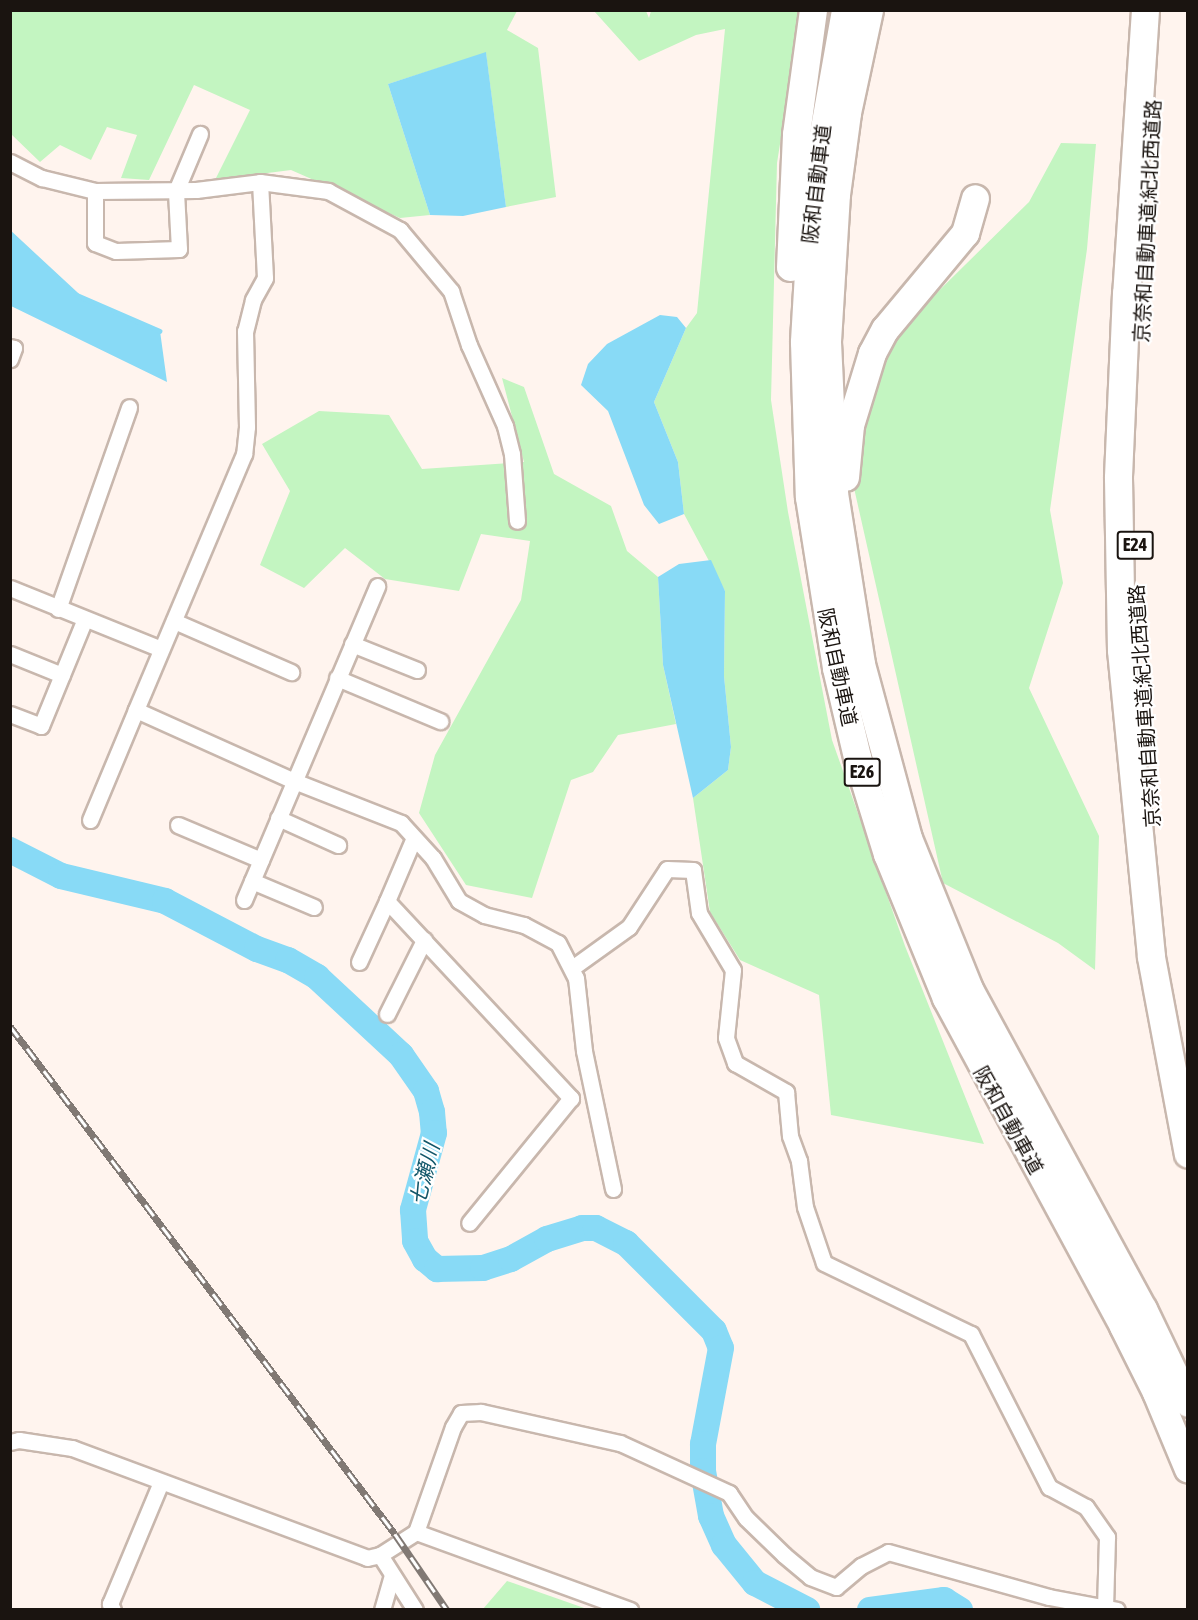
<!DOCTYPE html>
<html>
<head>
<meta charset="utf-8">
<style>
  body { margin:0 }
  #map { position:relative; width:1198px; height:1620px; overflow:hidden; background:#fff4ee; font-family:"Asap Condensed","Noto Sans JP",sans-serif }
  div>[style] { position:absolute }
  .green>* { inset:0; background:#c3f5c1 }
  .water>* { inset:0; background:#88daf6 }
  .stream>* { height:4.5px; margin:-2.25px; padding:0 2.25px; transform-origin:2.25px; border-radius:2.25px; background:#88daf6 }
  .river>* { height:26px; margin:-13px; padding:0 13px; transform-origin:13px; border-radius:13px; background:#88daf6 }
  .roads { filter:drop-shadow(2px 0 #c8b7ad) drop-shadow(-2px 0 #c8b7ad) drop-shadow(0 2px #c8b7ad) drop-shadow(0 -2px #c8b7ad) }
  .street>* { height:15px; margin:-7.5px; padding:0 7.5px; transform-origin:7.5px; border-radius:7.5px; background:#fff }
  .highway>* { height:27px; margin:-13.5px; padding:0 13.5px; transform-origin:13.5px; border-radius:13.5px; background:#fff }
  .rail>* { height:7px; margin-top:-3.5px; transform-origin:0; background:repeating-linear-gradient(90deg,#fff 0 14px,#817974 0 28px); box-sizing:border-box; border-block:2px solid #817974 }
  span { translate:-50% -50%; white-space:nowrap; text-align:center; line-height:1.15; -webkit-text-stroke:4.5px #fff; paint-order:stroke }
  .shield-label span { padding:2px 4px; background:#fff; border:2px solid; border-radius:4px; -webkit-text-stroke-width:0 }
  .shield-label { font-size:18px; color:#1a1410; font-weight:700 }
  .street-label { font-size:20px; color:#1a1410 }
  .water-label { font-size:21px; color:#115669; font-style:italic }
  .frame { position:absolute; inset:0; border:12px solid #1a1410; pointer-events:none }
</style>
</head>
<body>
<div id="map">
  <div class="green">
    <i style="clip-path:polygon(10px 11px,517px 11px,507px 30px,538px 48px,556px 197px,506px 207px,486px 53px,388px 84px,430px 215px,400px 218px,291px 170px,215px 180px,250px 110px,194px 85px,149px 180px,121px 178px,137px 135px,107px 127px,91px 160px,60px 145px,40px 162px,11px 134px)"></i>
    <i style="clip-path:polygon(594px 11px,646px 11px,649px 18px,651px 11px,801px 11px,777px 163px,771px 400px,788px 512px,832px 740px,905px 946px,984px 1144px,831px 1115px,819px 995px,740px 960px,710px 912px,693px 798px,728px 770px,731px 747px,724px 676px,725px 591px,684px 514px,678px 462px,654px 402px,686px 328px,697px 313px,725px 29px,696px 35px,639px 61px)"></i>
    <i style="clip-path:polygon(1061px 143px,1096px 144px,1087px 249px,1050px 510px,1063px 583px,1029px 688px,1099px 836px,1095px 970px,1058px 943px,943px 883px,854px 488px,870px 382px,901px 328px,1029px 202px)"></i>
    <i style="clip-path:polygon(502px 378px,524px 387px,554px 474px,611px 506px,627px 551px,658px 577px,663px 665px,676px 724px,618px 735px,593px 772px,571px 780px,532px 898px,466px 885px,419px 813px,435px 755px,521px 600px,530px 541px,481px 534px,459px 591px,385px 579px,345px 548px,304px 588px,260px 565px,290px 491px,262px 444px,319px 411px,389px 415px,422px 469px,524px 462px)"></i>
    <i style="clip-path:polygon(507px 1581px,587px 1609px,483px 1609px)"></i>
  </div>
  <div class="water">
    <i style="clip-path:polygon(486px 52px,506px 207px,463px 216px,430px 215px,388px 84px)"></i>
    <i style="clip-path:polygon(11px 233px,77px 295px,160px 331px,167px 382px,11px 306px)"></i>
    <i style="clip-path:polygon(660px 315px,677px 317px,686px 328px,654px 402px,678px 462px,684px 514px,659px 524px,644px 505px,608px 411px,581px 385px,588px 364px,607px 344px)"></i>
    <i style="clip-path:polygon(711px 560px,725px 591px,724px 676px,731px 747px,728px 770px,693px 798px,663px 665px,658px 577px,679px 564px)"></i>
  </div>
  <div class="stream">
    <i style="left:10px;top:233px;width:91px;rotate:42.8deg"></i>
    <i style="left:77px;top:295px;width:90px;rotate:23.4deg"></i>
  </div>
  <div class="river">
    <i style="left:10px;top:850px;width:57px;rotate:27deg"></i>
    <i style="left:61px;top:876px;width:107px;rotate:13.5deg"></i>
    <i style="left:165px;top:901px;width:104px;rotate:27.6deg"></i>
    <i style="left:257px;top:949px;width:33px;rotate:20deg"></i>
    <i style="left:288px;top:960px;width:34px;rotate:30deg"></i>
    <i style="left:317px;top:977px;width:115px;rotate:42.9deg"></i>
    <i style="left:401px;top:1055px;width:44px;rotate:55.2deg"></i>
    <i style="left:426px;top:1091px;width:22px;rotate:74deg"></i>
    <i style="left:432px;top:1112px;width:21px;rotate:85deg"></i>
    <i style="left:434px;top:1133px;width:80px;rotate:105.3deg"></i>
    <i style="left:413px;top:1210px;width:31px;rotate:86deg"></i>
    <i style="left:415px;top:1241px;width:21px;rotate:61deg"></i>
    <i style="left:425px;top:1259px;width:16px;rotate:40deg"></i>
    <i style="left:437px;top:1269px;width:46px;rotate:-1.2deg"></i>
    <i style="left:483px;top:1268px;width:29px;rotate:-18deg"></i>
    <i style="left:511px;top:1259px;width:41px;rotate:-29.1deg"></i>
    <i style="left:547px;top:1239px;width:37px;rotate:-17deg"></i>
    <i style="left:582px;top:1228px;width:14px"></i>
    <i style="left:596px;top:1228px;width:34px;rotate:27deg"></i>
    <i style="left:626px;top:1243px;width:124px;rotate:45deg"></i>
    <i style="left:714px;top:1331px;width:18px;rotate:68deg"></i>
    <i style="left:721px;top:1348px;width:98px;rotate:100.6deg"></i>
    <i style="left:703px;top:1444px;width:27px;rotate:90deg"></i>
    <i style="left:703px;top:1471px;width:46px;rotate:79.9deg"></i>
    <i style="left:711px;top:1516px;width:32px;rotate:66deg"></i>
    <i style="left:724px;top:1545px;width:49px;rotate:50.8deg"></i>
    <i style="left:755px;top:1583px;width:59px;rotate:27.4deg"></i>
    <i style="left:870px;top:1610px;width:75px;rotate:-7.7deg"></i>
    <i style="left:944px;top:1600px;width:19px;rotate:32deg"></i>
  </div>
  <div class="roads">
    <div class="street">
      <i style="left:10px;top:162px;width:36px;rotate:27deg"></i>
      <i style="left:42px;top:178px;width:55px;rotate:13.8deg"></i>
      <i style="left:95px;top:191px;width:101px;rotate:-0.6deg"></i>
      <i style="left:196px;top:190px;width:64px;rotate:-7.1deg"></i>
      <i style="left:260px;top:182px;width:69px;rotate:7.5deg"></i>
      <i style="left:328px;top:191px;width:82px;rotate:28.4deg"></i>
      <i style="left:400px;top:230px;width:80px;rotate:50.1deg"></i>
      <i style="left:451px;top:291px;width:57px;rotate:71.6deg"></i>
      <i style="left:469px;top:345px;width:89px;rotate:66deg"></i>
      <i style="left:505px;top:426px;width:29px;rotate:76deg"></i>
      <i style="left:512px;top:454px;width:67px;rotate:85.7deg"></i>
      <i style="left:260px;top:182px;width:96px;rotate:87deg"></i>
      <i style="left:265px;top:278px;width:25px;rotate:119deg"></i>
      <i style="left:253px;top:300px;width:32px;rotate:104deg"></i>
      <i style="left:245px;top:331px;width:96px;rotate:88.8deg"></i>
      <i style="left:247px;top:427px;width:27px;rotate:96deg"></i>
      <i style="left:244px;top:454px;width:278px;rotate:112.9deg"></i>
      <i style="left:136px;top:710px;width:173px;rotate:24.2deg"></i>
      <i style="left:294px;top:781px;width:115px;rotate:21.4deg"></i>
      <i style="left:401px;top:823px;width:47px;rotate:47.6deg"></i>
      <i style="left:433px;top:858px;width:50px;rotate:58.8deg"></i>
      <i style="left:459px;top:901px;width:29px;rotate:29deg"></i>
      <i style="left:484px;top:915px;width:41px;rotate:14deg"></i>
      <i style="left:524px;top:925px;width:38px;rotate:28deg"></i>
      <i style="left:558px;top:943px;width:39px;rotate:63deg"></i>
      <i style="left:576px;top:978px;width:73px;rotate:83.7deg"></i>
      <i style="left:584px;top:1051px;width:141px;rotate:78.1deg"></i>
      <i style="left:95px;top:191px;width:52px;rotate:90deg"></i>
      <i style="left:95px;top:243px;width:22px;rotate:21deg"></i>
      <i style="left:116px;top:251px;width:63px;rotate:-1.8deg"></i>
      <i style="left:179px;top:249px;width:58px;rotate:-93deg"></i>
      <i style="left:176px;top:191px;width:62px;rotate:-67.2deg"></i>
      <i style="left:10px;top:347px;width:4px;rotate:14deg"></i>
      <i style="left:14px;top:348px;width:12px;rotate:110deg"></i>
      <i style="left:10px;top:588px;width:163px;rotate:22deg"></i>
      <i style="left:58px;top:609px;width:214px;rotate:-70.6deg"></i>
      <i style="left:174px;top:621px;width:128px;rotate:23.6deg"></i>
      <i style="left:352px;top:644px;width:70px;rotate:21.8deg"></i>
      <i style="left:10px;top:654px;width:56px;rotate:22deg"></i>
      <i style="left:337px;top:678px;width:112px;rotate:22.7deg"></i>
      <i style="left:10px;top:714px;width:33px;rotate:21deg"></i>
      <i style="left:41px;top:726px;width:113px;rotate:-67.7deg"></i>
      <i style="left:278px;top:818px;width:66px;rotate:24.2deg"></i>
      <i style="left:90px;top:820px;width:119px;rotate:-67.3deg"></i>
      <i style="left:178px;top:825px;width:90px;rotate:22.9deg"></i>
      <i style="left:413px;top:840px;width:66px;rotate:113.1deg"></i>
      <i style="left:387px;top:901px;width:270px;rotate:47deg"></i>
      <i style="left:571px;top:1098px;width:161px;rotate:129.2deg"></i>
      <i style="left:252px;top:881px;width:67px;rotate:22.8deg"></i>
      <i style="left:244px;top:900px;width:341px;rotate:-67deg"></i>
      <i style="left:359px;top:962px;width:67px;rotate:-65.3deg"></i>
      <i style="left:572px;top:968px;width:70px;rotate:-35.7deg"></i>
      <i style="left:629px;top:927px;width:69px;rotate:-56.8deg"></i>
      <i style="left:667px;top:869px;width:26px;rotate:2deg"></i>
      <i style="left:693px;top:870px;width:43px;rotate:82.1deg"></i>
      <i style="left:699px;top:913px;width:66px;rotate:59.2deg"></i>
      <i style="left:733px;top:970px;width:68px;rotate:95.9deg"></i>
      <i style="left:726px;top:1038px;width:27px;rotate:70deg"></i>
      <i style="left:735px;top:1063px;width:59px;rotate:29.6deg"></i>
      <i style="left:786px;top:1092px;width:44px;rotate:84.8deg"></i>
      <i style="left:790px;top:1136px;width:27px;rotate:70deg"></i>
      <i style="left:799px;top:1161px;width:46px;rotate:82.6deg"></i>
      <i style="left:805px;top:1207px;width:59px;rotate:71.3deg"></i>
      <i style="left:824px;top:1263px;width:163px;rotate:25.8deg"></i>
      <i style="left:971px;top:1334px;width:172px;rotate:63deg"></i>
      <i style="left:1049px;top:1487px;width:42px;rotate:28.4deg"></i>
      <i style="left:1086px;top:1507px;width:37px;rotate:55deg"></i>
      <i style="left:1107px;top:1537px;width:70px;rotate:91.6deg"></i>
      <i style="left:387px;top:1014px;width:83px;rotate:-63.4deg"></i>
      <i style="left:10px;top:1442px;width:9px;rotate:-13deg"></i>
      <i style="left:19px;top:1440px;width:54px;rotate:8.6deg"></i>
      <i style="left:72px;top:1448px;width:315px;rotate:20.4deg"></i>
      <i style="left:367px;top:1558px;width:13px;rotate:-13deg"></i>
      <i style="left:380px;top:1555px;width:43px;rotate:-32.6deg"></i>
      <i style="left:416px;top:1532px;width:111px;rotate:-70.6deg"></i>
      <i style="left:453px;top:1427px;width:16px;rotate:-60deg"></i>
      <i style="left:461px;top:1413px;width:20px;rotate:-3deg"></i>
      <i style="left:481px;top:1412px;width:142px;rotate:12.6deg"></i>
      <i style="left:620px;top:1443px;width:120px;rotate:24.6deg"></i>
      <i style="left:729px;top:1493px;width:30px;rotate:56deg"></i>
      <i style="left:746px;top:1518px;width:53px;rotate:44.2deg"></i>
      <i style="left:784px;top:1555px;width:34px;rotate:40deg"></i>
      <i style="left:810px;top:1577px;width:28px;rotate:21deg"></i>
      <i style="left:836px;top:1587px;width:33px;rotate:-40deg"></i>
      <i style="left:861px;top:1566px;width:30px;rotate:-27deg"></i>
      <i style="left:888px;top:1552px;width:167px;rotate:15.6deg"></i>
      <i style="left:1049px;top:1597px;width:69px;rotate:10.8deg"></i>
      <i style="left:416px;top:1532px;width:228px;rotate:20deg"></i>
      <i style="left:380px;top:1555px;width:65px;rotate:57.5deg"></i>
      <i style="left:113px;top:1610px;width:7px;rotate:-117deg"></i>
      <i style="left:110px;top:1604px;width:132px;rotate:-67.3deg"></i>
      <i style="left:382px;top:1610px;width:36px;rotate:-74deg"></i>
    </div>
    <div class="highway">
      <i style="left:845px;top:10px;width:182px;rotate:100.1deg"></i>
      <i style="left:813px;top:189px;width:153px;rotate:93.4deg"></i>
      <i style="left:804px;top:342px;width:155px;rotate:88.2deg"></i>
      <i style="left:809px;top:497px;width:173px;rotate:81deg"></i>
      <i style="left:836px;top:668px;width:91px;rotate:76.7deg"></i>
      <i style="left:857px;top:757px;width:102px;rotate:72.8deg"></i>
      <i style="left:887px;top:854px;width:156px;rotate:67.7deg"></i>
      <i style="left:946px;top:998px;width:373px;rotate:61.6deg"></i>
      <i style="left:1123px;top:1326px;width:74px;rotate:63.4deg"></i>
      <i style="left:1156px;top:1392px;width:83px;rotate:67.4deg"></i>
      <i style="left:869px;top:10px;width:105px;rotate:102.1deg"></i>
      <i style="left:847px;top:113px;width:82px;rotate:97.7deg"></i>
      <i style="left:836px;top:194px;width:148px;rotate:93.5deg"></i>
      <i style="left:827px;top:342px;width:151px;rotate:87.3deg"></i>
      <i style="left:834px;top:493px;width:173px;rotate:81deg"></i>
      <i style="left:861px;top:664px;width:180px;rotate:74.9deg"></i>
      <i style="left:908px;top:838px;width:163px;rotate:68deg"></i>
      <i style="left:969px;top:989px;width:364px;rotate:61.5deg"></i>
      <i style="left:1143px;top:1309px;width:104px;rotate:64.4deg"></i>
      <i style="left:1145px;top:10px;width:284px;rotate:93.8deg"></i>
      <i style="left:1126px;top:293px;width:185px;rotate:92.5deg"></i>
      <i style="left:1118px;top:478px;width:172px;rotate:89deg"></i>
      <i style="left:1121px;top:650px;width:308px;rotate:84.4deg"></i>
      <i style="left:1151px;top:957px;width:200px;rotate:79.4deg"></i>
      <i style="left:790px;top:267px;width:133px;rotate:-87.4deg"></i>
      <i style="left:796px;top:134px;width:125px;rotate:-82.2deg"></i>
      <i style="left:845px;top:477px;width:52px;rotate:-84.5deg"></i>
      <i style="left:850px;top:425px;width:75px;rotate:-73deg"></i>
      <i style="left:872px;top:353px;width:27px;rotate:-62deg"></i>
      <i style="left:885px;top:329px;width:125px;rotate:-50.2deg"></i>
      <i style="left:965px;top:233px;width:36px;rotate:-74deg"></i>
    </div>
  </div>
  <div class="rail">
    <i style="left:10px;top:1026px;width:637px;rotate:52.84deg"></i>
    <i style="left:395px;top:1534px;width:92px;rotate:55.6deg"></i>
  </div>
  <div class="shield-label">
    <span style="left:1135px;top:545px">E24</span>
    <span style="left:862px;top:772px">E26</span>
  </div>
  <div class="street-label">
    <span style="left:816px;top:184px;rotate:-83deg">阪和自動車道</span>
    <span style="left:1147px;top:221px;rotate:-87deg">京奈和自動車道;紀北西道路</span>
    <span style="left:838px;top:667px;rotate:78deg">阪和自動車道</span>
    <span style="left:1144px;top:706px;rotate:-94deg">京奈和自動車道;紀北西道路</span>
    <span style="left:1009px;top:1120px;rotate:61deg">阪和自動車道</span>
  </div>
  <div class="water-label">
    <span style="left:424px;top:1174px;rotate:-76deg">七瀬川</span>
  </div>
  <div class="frame"></div>
</div>
</body>
</html>
